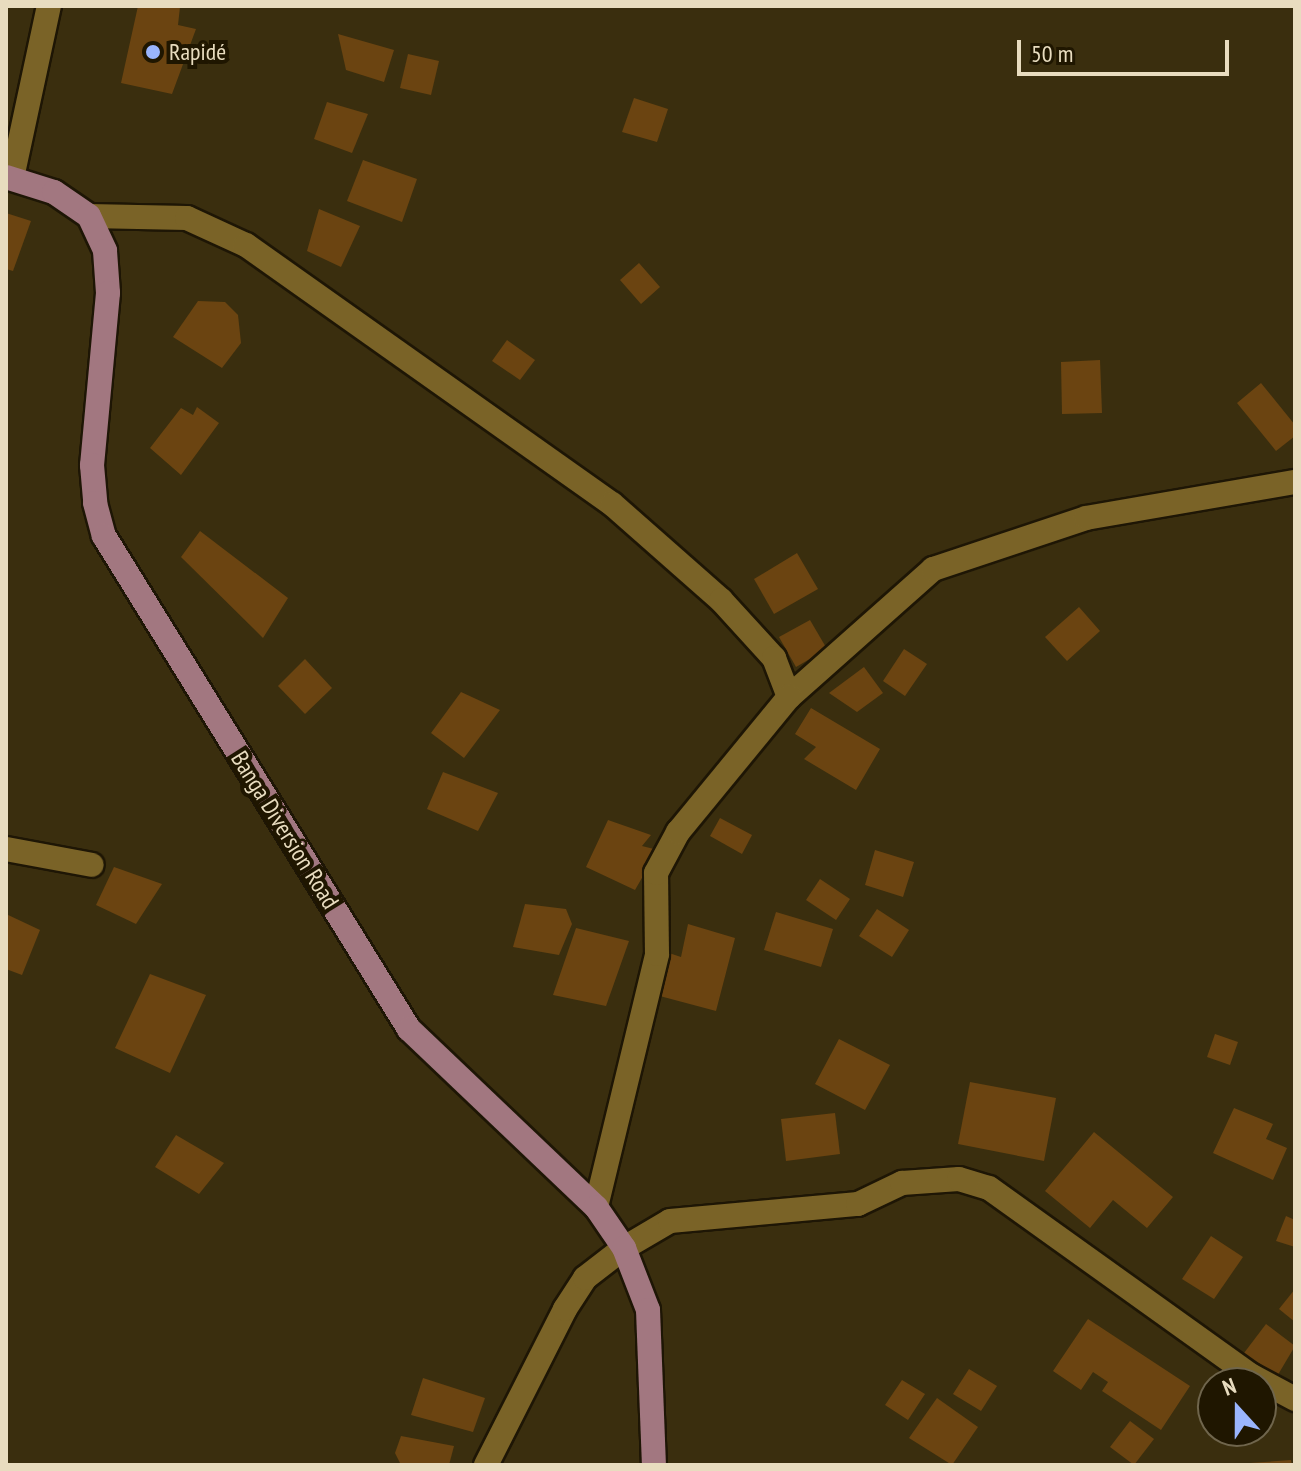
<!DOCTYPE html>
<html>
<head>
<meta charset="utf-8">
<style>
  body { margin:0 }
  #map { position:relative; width:1301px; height:1471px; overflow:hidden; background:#3a2e0e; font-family:"PT Sans Narrow",sans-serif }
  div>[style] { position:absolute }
  .building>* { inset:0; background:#6b4411 }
  .roads { filter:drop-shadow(2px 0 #1e1605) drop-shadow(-2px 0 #1e1605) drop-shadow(0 2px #1e1605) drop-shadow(0 -2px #1e1605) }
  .minor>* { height:24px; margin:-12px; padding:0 12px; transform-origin:12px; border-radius:12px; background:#7a6327 }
  .major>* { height:24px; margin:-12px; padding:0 12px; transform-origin:12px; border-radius:12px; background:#a27780 }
  .dots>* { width:22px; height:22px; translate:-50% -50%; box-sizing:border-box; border:4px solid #1f1600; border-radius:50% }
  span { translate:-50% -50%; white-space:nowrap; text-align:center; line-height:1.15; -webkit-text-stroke:8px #1f1600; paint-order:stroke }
  .poi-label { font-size:24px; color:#e8dcbf }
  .left { translate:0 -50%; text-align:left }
  .street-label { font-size:24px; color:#e8dcbf }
  .frame { position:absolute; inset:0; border:8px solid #e8dcbf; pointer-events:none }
  .north { position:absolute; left:1197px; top:1367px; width:80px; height:80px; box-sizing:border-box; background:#1f1600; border:2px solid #6f654c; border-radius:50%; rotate:339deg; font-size:22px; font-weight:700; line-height:32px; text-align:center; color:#e8dcbf }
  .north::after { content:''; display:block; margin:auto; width:28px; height:36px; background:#9ab5fd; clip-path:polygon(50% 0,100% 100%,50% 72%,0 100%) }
  .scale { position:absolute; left:1017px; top:40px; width:212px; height:36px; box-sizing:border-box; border:4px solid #e8dcbf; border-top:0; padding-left:10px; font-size:24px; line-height:28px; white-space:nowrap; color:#e8dcbf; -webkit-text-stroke:6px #1f1600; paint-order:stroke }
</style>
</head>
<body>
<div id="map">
  <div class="building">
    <i style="clip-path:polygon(138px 6px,180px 7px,178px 25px,196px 29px,172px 94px,121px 83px)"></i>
    <i style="clip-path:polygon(338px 34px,394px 50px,384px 82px,346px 70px)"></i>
    <i style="clip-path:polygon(408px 54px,439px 61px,431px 95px,400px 88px)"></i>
    <i style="clip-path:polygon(634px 98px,668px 109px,657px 142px,622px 132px)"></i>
    <i style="clip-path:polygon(327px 102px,368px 114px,352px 153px,314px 139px)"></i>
    <i style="clip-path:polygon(363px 160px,417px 179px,402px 222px,347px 201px)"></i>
    <i style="clip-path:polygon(319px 209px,360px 226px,341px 267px,307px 251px)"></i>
    <i style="clip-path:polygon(6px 213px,31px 221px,13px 271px,6px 269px)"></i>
    <i style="clip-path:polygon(639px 263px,660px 287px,641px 304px,620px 280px)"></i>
    <i style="clip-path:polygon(198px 301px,225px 302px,238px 315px,241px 343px,222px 368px,173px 337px)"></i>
    <i style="clip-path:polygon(507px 340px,535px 360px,520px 380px,492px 361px)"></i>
    <i style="clip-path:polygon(1100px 360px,1102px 413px,1062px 414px,1061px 362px)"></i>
    <i style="clip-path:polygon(1261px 383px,1295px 425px,1295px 436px,1276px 451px,1237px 403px)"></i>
    <i style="clip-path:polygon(197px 407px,219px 423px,181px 475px,150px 448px,181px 408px,193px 415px)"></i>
    <i style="clip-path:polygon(200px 531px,288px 598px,263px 638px,181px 557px)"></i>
    <i style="clip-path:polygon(797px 553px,818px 589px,774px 614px,754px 579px)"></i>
    <i style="clip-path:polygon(1079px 607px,1100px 631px,1067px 661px,1045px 637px)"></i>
    <i style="clip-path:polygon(810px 620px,827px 649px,796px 667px,779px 637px)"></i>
    <i style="clip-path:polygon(904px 649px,927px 664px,905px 696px,883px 681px)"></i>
    <i style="clip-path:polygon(305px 659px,332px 688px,305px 714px,278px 686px)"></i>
    <i style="clip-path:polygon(864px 667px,883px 693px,857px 712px,829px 693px)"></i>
    <i style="clip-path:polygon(461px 692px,500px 710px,464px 758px,431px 733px)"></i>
    <i style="clip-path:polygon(811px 708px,880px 749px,856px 790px,804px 759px,816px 747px,795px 734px)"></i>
    <i style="clip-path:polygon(443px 772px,498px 793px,478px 831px,427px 809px)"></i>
    <i style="clip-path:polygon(720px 818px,752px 835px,742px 854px,710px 836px)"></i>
    <i style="clip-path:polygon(608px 820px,651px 835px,642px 846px,658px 850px,635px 890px,586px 867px)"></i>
    <i style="clip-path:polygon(875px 850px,914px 862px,903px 897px,865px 885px)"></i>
    <i style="clip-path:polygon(114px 867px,162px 884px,136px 924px,96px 905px)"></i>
    <i style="clip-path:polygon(820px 879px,850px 899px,836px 920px,806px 900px)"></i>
    <i style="clip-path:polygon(525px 904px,566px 909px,572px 924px,559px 955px,513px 947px)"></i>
    <i style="clip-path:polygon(877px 909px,909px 930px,892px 957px,859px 936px)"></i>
    <i style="clip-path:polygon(776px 912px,833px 929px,821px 967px,764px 950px)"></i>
    <i style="clip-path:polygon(6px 914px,40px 930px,22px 975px,6px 969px)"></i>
    <i style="clip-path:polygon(688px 924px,735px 938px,716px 1011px,656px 995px,669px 953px,681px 957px)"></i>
    <i style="clip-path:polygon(576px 928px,629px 941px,606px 1006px,553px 995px)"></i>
    <i style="clip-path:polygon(150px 974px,206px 995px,170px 1073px,115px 1048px)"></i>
    <i style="clip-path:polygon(1215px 1034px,1238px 1042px,1230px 1065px,1207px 1057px)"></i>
    <i style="clip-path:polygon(839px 1039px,890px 1065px,865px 1110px,815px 1084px)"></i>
    <i style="clip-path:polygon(970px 1082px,1056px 1098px,1044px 1161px,958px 1144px)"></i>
    <i style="clip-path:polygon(1234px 1108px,1273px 1124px,1266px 1139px,1287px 1148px,1273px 1180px,1213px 1153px)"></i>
    <i style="clip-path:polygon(835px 1113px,840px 1154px,786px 1161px,781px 1119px)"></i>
    <i style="clip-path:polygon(1094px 1132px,1173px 1197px,1147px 1228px,1113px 1200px,1090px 1228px,1045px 1191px)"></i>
    <i style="clip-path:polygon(176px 1135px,224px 1163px,199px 1194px,155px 1167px)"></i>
    <i style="clip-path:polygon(1286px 1216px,1295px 1220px,1295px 1247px,1276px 1241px)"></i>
    <i style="clip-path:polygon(1211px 1236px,1243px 1257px,1214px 1299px,1182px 1279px)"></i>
    <i style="clip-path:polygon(1295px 1289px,1295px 1322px,1279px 1309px)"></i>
    <i style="clip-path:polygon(1088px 1319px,1190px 1386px,1161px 1430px,1102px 1391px,1108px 1382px,1093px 1372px,1081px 1390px,1053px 1371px)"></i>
    <i style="clip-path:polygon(1266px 1324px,1295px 1346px,1276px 1378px,1244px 1353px)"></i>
    <i style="clip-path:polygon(969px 1369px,997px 1386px,981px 1411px,953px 1394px)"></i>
    <i style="clip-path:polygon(423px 1378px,485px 1398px,473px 1432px,411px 1415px)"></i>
    <i style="clip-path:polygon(902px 1380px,925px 1394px,908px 1420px,885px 1405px)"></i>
    <i style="clip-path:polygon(937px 1398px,978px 1427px,952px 1465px,909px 1438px)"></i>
    <i style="clip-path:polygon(1130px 1421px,1154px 1439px,1134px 1465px,1110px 1447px)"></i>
    <i style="clip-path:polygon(401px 1436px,454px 1446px,449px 1465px,401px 1465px,395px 1453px)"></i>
    <i style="clip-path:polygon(1291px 1460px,1292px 1465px,1250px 1465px,1250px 1463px)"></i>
  </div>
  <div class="roads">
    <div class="minor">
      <i style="left:12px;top:178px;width:176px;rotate:-77.9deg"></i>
      <i style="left:89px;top:216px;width:98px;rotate:1.2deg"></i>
      <i style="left:187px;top:218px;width:65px;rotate:24.6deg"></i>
      <i style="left:246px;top:245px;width:448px;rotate:35.3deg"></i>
      <i style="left:612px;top:504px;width:145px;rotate:41.4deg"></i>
      <i style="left:721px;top:600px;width:79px;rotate:47.6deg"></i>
      <i style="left:774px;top:658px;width:42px;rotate:69deg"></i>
      <i style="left:789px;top:697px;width:193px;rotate:-41.6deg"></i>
      <i style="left:933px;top:569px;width:161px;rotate:-18.4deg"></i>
      <i style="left:1086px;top:518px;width:212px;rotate:-9.8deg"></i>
      <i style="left:6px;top:849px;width:87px;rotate:10.5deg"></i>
      <i style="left:596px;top:1207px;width:260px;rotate:-76.4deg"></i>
      <i style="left:657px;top:954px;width:81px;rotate:-90.7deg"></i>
      <i style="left:656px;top:873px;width:47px;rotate:-61.8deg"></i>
      <i style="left:678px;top:832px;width:175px;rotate:-50.6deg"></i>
      <i style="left:486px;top:1465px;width:175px;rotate:-63.1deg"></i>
      <i style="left:565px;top:1309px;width:37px;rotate:-57deg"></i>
      <i style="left:585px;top:1278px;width:49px;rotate:-37.6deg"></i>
      <i style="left:624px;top:1248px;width:53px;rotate:-30.4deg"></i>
      <i style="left:670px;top:1221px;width:189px;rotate:-5.2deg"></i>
      <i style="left:858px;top:1204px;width:49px;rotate:-25.5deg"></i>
      <i style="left:902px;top:1183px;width:57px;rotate:-4deg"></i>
      <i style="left:959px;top:1179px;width:31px;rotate:17deg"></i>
      <i style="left:989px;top:1188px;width:323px;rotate:35.6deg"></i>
      <i style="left:1252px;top:1376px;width:49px;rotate:28.1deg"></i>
    </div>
    <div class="major">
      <i style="left:6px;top:177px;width:50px;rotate:17.4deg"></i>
      <i style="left:54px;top:192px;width:42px;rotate:34.4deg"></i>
      <i style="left:89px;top:216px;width:38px;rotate:65deg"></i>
      <i style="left:105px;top:251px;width:42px;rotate:85.9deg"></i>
      <i style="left:108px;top:293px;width:173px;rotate:95.3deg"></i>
      <i style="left:92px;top:465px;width:38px;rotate:85deg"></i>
      <i style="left:95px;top:503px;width:34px;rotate:75deg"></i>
      <i style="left:104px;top:536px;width:580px;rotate:58.26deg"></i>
      <i style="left:409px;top:1029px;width:258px;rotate:43.6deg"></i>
      <i style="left:596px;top:1207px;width:50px;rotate:55.7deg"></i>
      <i style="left:624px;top:1248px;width:66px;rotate:68.8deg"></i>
      <i style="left:648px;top:1310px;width:155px;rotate:87.8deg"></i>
    </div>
  </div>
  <div class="dots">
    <i style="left:153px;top:52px;background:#9ab5fd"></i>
  </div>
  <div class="poi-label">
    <span class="left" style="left:169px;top:52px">Rapidé</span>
  </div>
  <div class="street-label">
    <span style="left:285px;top:830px;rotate:58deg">Banga Diversion Road</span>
  </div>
  <div class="frame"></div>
  <div class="north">N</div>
  <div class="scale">50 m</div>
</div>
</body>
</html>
